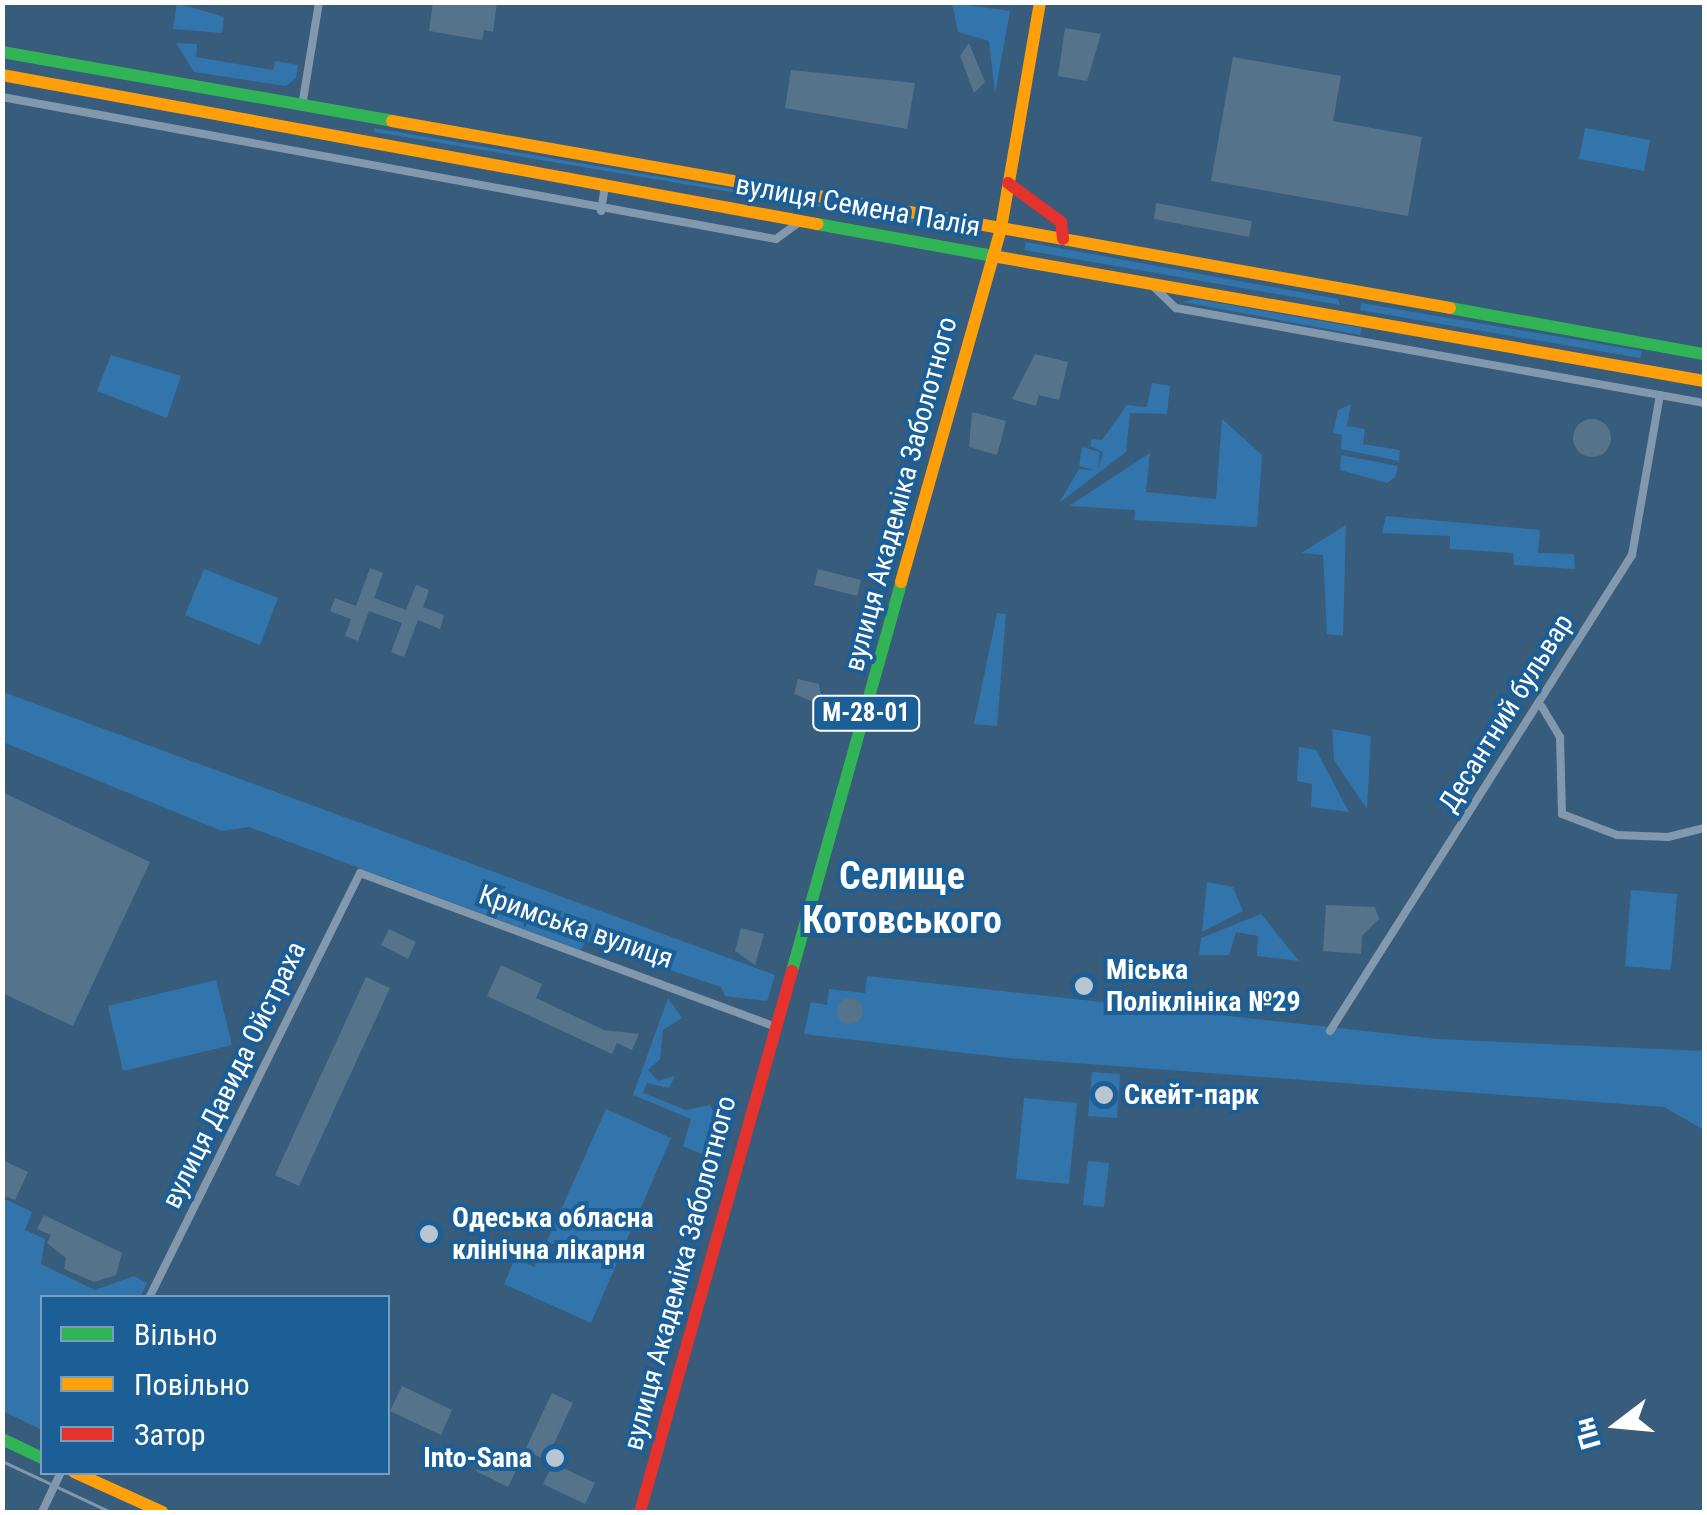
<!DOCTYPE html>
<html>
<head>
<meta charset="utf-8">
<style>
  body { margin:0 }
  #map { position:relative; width:1707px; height:1515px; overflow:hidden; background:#385c7b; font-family:"Roboto Condensed",sans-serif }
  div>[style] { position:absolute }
  .green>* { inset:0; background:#3175ac }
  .building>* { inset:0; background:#56738c }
  .round { border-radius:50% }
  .street>* { height:8px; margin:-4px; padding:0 4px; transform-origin:4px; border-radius:4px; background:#8298ad }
  .fast>* { height:12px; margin:-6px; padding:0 6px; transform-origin:6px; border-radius:6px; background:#30b455 }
  .slow>* { height:12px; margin:-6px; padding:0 6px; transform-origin:6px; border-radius:6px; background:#ff9f0a }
  .jam>* { height:12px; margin:-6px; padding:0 6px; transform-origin:6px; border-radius:6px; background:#e5322d }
  .tram>* { height:2.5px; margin:-1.25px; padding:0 1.25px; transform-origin:1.25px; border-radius:1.25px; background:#8098ac }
  .dots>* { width:28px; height:28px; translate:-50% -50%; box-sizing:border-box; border:5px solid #1c5f97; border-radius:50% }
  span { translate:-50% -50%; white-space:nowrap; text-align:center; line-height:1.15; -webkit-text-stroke:8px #1c5f97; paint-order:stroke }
  .shield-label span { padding:2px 8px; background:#1c5f97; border:2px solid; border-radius:8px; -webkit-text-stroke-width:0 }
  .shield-label { font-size:25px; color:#fff; font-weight:700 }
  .street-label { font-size:28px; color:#fff }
  .poi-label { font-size:28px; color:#fff; font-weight:700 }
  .left { translate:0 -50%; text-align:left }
  .right { translate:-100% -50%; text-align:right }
  .district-label { font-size:38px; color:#fff; font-weight:700 }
  .frame { position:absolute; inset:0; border:5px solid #fff; pointer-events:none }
  .legend { position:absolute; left:40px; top:1295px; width:350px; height:180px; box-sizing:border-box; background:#1c5f97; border:2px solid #779fc1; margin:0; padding:12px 18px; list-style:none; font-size:30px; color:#fff }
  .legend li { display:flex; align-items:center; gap:20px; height:50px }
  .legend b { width:50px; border:2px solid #779fc1 }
  .north { position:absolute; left:1567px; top:1375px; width:100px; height:100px; -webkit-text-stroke:8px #1c5f97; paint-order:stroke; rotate:254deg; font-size:28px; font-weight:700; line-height:40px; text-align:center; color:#fff }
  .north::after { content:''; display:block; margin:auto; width:35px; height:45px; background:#fff; clip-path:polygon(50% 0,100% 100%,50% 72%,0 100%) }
</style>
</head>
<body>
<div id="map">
  <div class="green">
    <i style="clip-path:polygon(177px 3px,224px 17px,222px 33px,173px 29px)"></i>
    <i style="clip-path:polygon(952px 3px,1010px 11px,995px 94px,989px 41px,958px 32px)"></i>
    <i style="clip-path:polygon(176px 43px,197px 44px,196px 57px,273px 70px,275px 61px,298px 65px,296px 78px,286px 86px,194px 72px)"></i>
    <i style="clip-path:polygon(374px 128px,966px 229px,968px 232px,375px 132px)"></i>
    <i style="clip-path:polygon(1585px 128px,1650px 140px,1644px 171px,1579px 159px)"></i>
    <i style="clip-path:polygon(1026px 242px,1338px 299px,1340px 305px,1024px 250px)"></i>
    <i style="clip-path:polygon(1195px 299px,1362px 328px,1360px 335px,1183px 302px)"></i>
    <i style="clip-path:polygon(1361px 303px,1642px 351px,1640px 358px,1360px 310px)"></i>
    <i style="clip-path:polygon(111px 355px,181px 376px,167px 418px,97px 391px)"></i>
    <i style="clip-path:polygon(1152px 383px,1170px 386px,1167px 414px,1130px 413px,1126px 452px,1059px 503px,1079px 469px,1093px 470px,1079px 466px,1082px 447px,1100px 452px,1098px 471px,1103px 452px,1090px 446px,1092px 439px,1102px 440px,1127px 405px,1147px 407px)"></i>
    <i style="clip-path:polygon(1351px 404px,1347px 426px,1365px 429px,1363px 444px,1400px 450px,1399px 461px,1341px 449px,1342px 435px,1333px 433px,1338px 410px)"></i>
    <i style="clip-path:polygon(1222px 419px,1262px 455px,1257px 527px,1134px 520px,1135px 510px,1069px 506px,1150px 453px,1146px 492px,1216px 499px)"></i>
    <i style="clip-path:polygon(1341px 455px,1398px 466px,1395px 477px,1387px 483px,1340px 470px)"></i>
    <i style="clip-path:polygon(1386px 516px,1540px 530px,1538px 553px,1574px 554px,1575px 569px,1514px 565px,1513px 553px,1450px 549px,1450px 536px,1382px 533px)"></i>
    <i style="clip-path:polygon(1346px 525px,1343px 636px,1327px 634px,1323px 555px,1301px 553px)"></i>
    <i style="clip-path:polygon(204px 569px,278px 598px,260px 645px,185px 615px)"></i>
    <i style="clip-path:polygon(997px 613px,1006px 614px,997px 726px,974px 724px)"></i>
    <i style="clip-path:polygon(3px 692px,775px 975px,767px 1001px,725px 996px,721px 987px,586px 942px,580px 950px,249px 827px,222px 831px,3px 742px)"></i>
    <i style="clip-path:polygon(1332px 729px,1371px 736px,1367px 809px,1334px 760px)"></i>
    <i style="clip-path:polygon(1299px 747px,1316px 750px,1349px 812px,1311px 807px,1312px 784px,1297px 781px)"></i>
    <i style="clip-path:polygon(1207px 882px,1233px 887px,1243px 911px,1202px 932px)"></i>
    <i style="clip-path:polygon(1631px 890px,1677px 894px,1671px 970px,1625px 966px)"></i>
    <i style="clip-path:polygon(1261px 914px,1299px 961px,1257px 956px,1258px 936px,1236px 932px,1229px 955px,1199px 955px,1201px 938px)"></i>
    <i style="clip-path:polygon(867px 976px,1437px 1039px,1704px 1051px,1704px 1130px,1664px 1107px,1008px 1058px,804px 1034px,811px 1002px,827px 1005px,829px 989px,865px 993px)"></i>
    <i style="clip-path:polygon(216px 980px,232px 1045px,123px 1071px,108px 1006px)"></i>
    <i style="clip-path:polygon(668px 998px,682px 1018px,663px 1030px,660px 1059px,648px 1070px,658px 1081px,675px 1076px,669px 1088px,647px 1083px,643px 1093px,686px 1110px,710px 1105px,722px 1129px,713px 1159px,683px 1146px,691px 1119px,633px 1095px)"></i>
    <i style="clip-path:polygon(1092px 1072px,1120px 1074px,1117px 1118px,1088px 1116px)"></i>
    <i style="clip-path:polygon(1024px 1098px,1077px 1103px,1069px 1184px,1016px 1179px)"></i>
    <i style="clip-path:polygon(606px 1109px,671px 1138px,591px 1323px,504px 1284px,515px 1258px,534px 1267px,542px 1251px,569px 1263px,573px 1253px,547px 1241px)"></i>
    <i style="clip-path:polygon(1088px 1161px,1109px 1163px,1104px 1207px,1083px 1205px)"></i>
    <i style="clip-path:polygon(3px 1198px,32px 1212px,25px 1230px,45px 1239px,41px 1264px,95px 1290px,134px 1276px,147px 1283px,140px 1297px,42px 1298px,42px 1430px,3px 1411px)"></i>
  </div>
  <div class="building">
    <i style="clip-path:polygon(433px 2px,497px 2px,493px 32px,484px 30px,482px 40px,429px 31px)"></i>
    <i style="clip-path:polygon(1065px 28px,1101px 34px,1087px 81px,1058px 76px)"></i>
    <i style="clip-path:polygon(969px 43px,985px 82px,974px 93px,960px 56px)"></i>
    <i style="clip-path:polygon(1233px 57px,1341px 76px,1333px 121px,1422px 137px,1408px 216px,1211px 181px)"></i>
    <i style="clip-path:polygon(791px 70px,915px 83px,907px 129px,785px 108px)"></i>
    <i style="clip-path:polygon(1156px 203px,1252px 221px,1249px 237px,1154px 219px)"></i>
    <i style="clip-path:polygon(1035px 354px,1068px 362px,1059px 400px,1039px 395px,1036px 406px,1012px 399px)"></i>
    <i style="clip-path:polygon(972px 412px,1006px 421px,997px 455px,969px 447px)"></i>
    <i class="round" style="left:1573px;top:419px;width:38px;height:38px"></i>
    <i style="clip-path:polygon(370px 568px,383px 573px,374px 598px,406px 610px,416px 585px,429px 590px,423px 607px,444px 615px,440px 629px,418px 620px,404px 657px,391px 652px,402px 623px,369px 611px,358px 641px,345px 636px,351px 619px,330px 611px,335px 598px,356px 606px)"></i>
    <i style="clip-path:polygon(818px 569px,861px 580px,857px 596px,814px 585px)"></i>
    <i style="clip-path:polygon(798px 679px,819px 684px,823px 706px,794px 694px)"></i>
    <i style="clip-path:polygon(2px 792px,150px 862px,73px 1026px,2px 993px)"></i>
    <i style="clip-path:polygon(1326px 905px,1375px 907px,1379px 919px,1362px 936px,1361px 954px,1323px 951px)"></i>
    <i style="clip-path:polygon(741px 928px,764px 934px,755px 965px,735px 951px)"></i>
    <i style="clip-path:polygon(389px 929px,416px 942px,408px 959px,381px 945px)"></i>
    <i style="clip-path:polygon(501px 965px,542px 984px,536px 998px,604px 1030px,639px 1034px,632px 1050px,617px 1043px,612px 1054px,487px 996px)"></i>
    <i style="clip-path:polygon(366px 977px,390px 988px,299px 1186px,275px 1175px)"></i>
    <i class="round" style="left:837px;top:998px;width:26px;height:26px"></i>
    <i style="clip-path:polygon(2px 1160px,28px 1172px,15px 1200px,2px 1195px)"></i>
    <i style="clip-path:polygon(44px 1215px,122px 1253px,116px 1275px,94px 1282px,64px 1269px,66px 1258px,47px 1243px,51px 1235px,37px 1229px)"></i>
    <i style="clip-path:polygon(402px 1386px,452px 1410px,441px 1435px,390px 1411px)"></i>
    <i style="clip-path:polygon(552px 1393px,573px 1403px,546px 1460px,525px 1450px)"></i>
    <i style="clip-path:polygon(485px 1452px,517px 1468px,508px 1487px,476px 1471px)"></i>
    <i style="clip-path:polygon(553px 1463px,595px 1483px,585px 1504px,543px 1484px)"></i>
  </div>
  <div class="street">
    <i style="left:2px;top:97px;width:787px;rotate:10.4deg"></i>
    <i style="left:776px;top:239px;width:29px;rotate:-36deg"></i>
    <i style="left:302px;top:106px;width:105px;rotate:-80.7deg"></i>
    <i style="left:601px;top:211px;width:26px;rotate:-81deg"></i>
    <i style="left:1155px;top:288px;width:29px;rotate:44deg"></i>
    <i style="left:1176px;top:308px;width:536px;rotate:10.2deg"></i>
    <i style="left:1542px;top:707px;width:35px;rotate:59deg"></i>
    <i style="left:1560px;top:737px;width:77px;rotate:88.5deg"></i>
    <i style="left:1562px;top:814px;width:59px;rotate:20.9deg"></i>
    <i style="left:1617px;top:835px;width:51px;rotate:2.2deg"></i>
    <i style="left:1668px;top:837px;width:37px;rotate:-14deg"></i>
    <i style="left:1330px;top:1031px;width:564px;rotate:-57.61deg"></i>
    <i style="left:1632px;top:555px;width:162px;rotate:-80.1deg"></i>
    <i style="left:149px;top:1298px;width:474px;rotate:-63.6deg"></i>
    <i style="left:360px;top:873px;width:441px;rotate:20.3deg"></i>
    <i style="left:42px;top:1512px;width:44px;rotate:-64.6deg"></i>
  </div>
  <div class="fast">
    <i style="left:2px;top:52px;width:396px;rotate:10deg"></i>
    <i style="left:817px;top:224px;width:179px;rotate:10.3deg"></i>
    <i style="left:1450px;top:308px;width:258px;rotate:10.3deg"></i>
    <i style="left:792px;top:971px;width:404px;rotate:-74.3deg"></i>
    <i style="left:2px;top:1439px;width:44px;rotate:25.4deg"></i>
  </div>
  <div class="slow">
    <i style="left:2px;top:75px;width:829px;rotate:10.36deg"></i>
    <i style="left:392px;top:121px;width:618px;rotate:9.97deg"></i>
    <i style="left:1001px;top:228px;width:229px;rotate:-80.2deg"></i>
    <i style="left:993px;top:256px;width:722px;rotate:9.97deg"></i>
    <i style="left:901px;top:582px;width:368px;rotate:-74.2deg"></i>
    <i style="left:1001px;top:228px;width:456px;rotate:10.1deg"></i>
    <i style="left:74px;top:1472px;width:97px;rotate:24.4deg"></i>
  </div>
  <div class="jam">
    <i style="left:1008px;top:183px;width:66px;rotate:36.3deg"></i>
    <i style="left:1061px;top:222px;width:17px;rotate:83deg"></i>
    <i style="left:640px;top:1512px;width:562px;rotate:-74.31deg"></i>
  </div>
  <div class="tram">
    <i style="left:2px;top:1461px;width:120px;rotate:25.1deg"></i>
  </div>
  <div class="dots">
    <i style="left:1084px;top:986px;background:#b9c6d1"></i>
    <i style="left:1104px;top:1095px;background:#b9c6d1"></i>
    <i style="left:429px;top:1234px;background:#b9c6d1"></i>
    <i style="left:555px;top:1458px;background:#b9c6d1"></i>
  </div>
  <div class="shield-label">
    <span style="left:866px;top:713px">М-28-01</span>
  </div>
  <div class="street-label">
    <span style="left:858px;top:206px;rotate:10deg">вулиця Семена Палія</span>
    <span style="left:901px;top:494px;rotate:-75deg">вулиця Академіка Заболотного</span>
    <span style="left:1506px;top:713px;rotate:-58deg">Десантний бульвар</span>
    <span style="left:576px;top:927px;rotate:19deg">Кримська вулиця</span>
    <span style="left:234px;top:1075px;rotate:-64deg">вулиця Давида Ойстраха</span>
    <span style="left:680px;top:1273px;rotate:-75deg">вулиця Академіка Заболотного</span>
  </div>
  <div class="poi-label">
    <span class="left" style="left:1106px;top:986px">Міська<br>Поліклініка №29</span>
    <span class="left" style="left:1124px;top:1095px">Скейт-парк</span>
    <span class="left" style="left:452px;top:1234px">Одеська обласна<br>клінічна лікарня</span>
    <span class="right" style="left:532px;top:1458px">Into-Sana</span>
  </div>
  <div class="district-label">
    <span style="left:902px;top:899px">Селище<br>Котовського</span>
  </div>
  <div class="frame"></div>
  <ul class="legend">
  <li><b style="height:12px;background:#30b455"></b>Вільно</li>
  <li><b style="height:12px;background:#ff9f0a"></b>Повільно</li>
  <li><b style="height:12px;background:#e5322d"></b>Затор</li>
  </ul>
  <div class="north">Пн</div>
</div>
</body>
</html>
